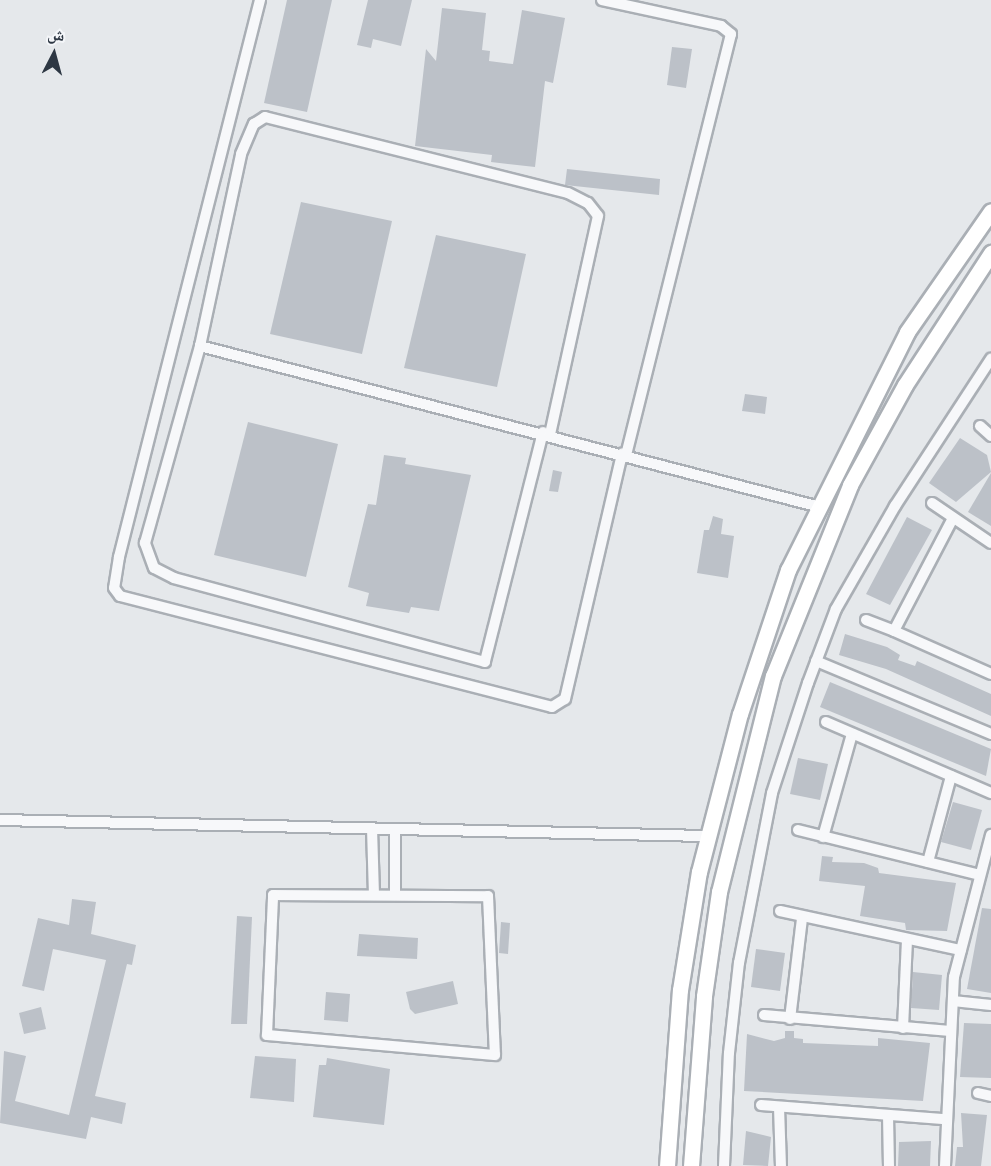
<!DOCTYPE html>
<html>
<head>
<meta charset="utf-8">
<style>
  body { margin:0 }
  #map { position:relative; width:991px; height:1166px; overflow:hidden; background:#e5e8eb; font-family:Overpass,"Noto Naskh Arabic",sans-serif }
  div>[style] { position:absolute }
  .building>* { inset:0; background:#bcc1c8 }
  .roads { filter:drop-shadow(2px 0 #aaafb5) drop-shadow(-2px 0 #aaafb5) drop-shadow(0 2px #aaafb5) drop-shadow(0 -2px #aaafb5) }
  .street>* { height:10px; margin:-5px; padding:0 5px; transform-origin:5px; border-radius:5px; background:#f7f8fa }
  .secondary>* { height:15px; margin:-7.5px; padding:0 7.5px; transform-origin:7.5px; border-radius:7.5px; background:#fff }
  span { translate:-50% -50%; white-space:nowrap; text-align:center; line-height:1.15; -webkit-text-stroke:4.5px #f4f6f9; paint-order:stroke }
  .north { position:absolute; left:24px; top:24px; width:60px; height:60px; -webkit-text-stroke:4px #f4f6f9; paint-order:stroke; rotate:6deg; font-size:16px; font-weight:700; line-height:24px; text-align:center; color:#2d3743 }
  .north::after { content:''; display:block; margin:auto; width:21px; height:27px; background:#2d3743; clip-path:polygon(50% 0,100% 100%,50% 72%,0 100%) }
</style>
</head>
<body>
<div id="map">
  <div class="building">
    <i style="clip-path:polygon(287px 0,332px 0,307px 112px,264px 103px)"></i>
    <i style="clip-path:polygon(368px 0,412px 0,401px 46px,373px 39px,371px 48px,357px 45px)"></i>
    <i style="clip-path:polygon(442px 8px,486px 13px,482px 50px,490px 51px,489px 61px,513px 64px,522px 10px,565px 18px,553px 83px,545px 81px,535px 167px,491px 162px,492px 155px,415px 146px,426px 49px,436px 61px)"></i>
    <i style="clip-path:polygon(672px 47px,692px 49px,686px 88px,667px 85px)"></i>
    <i style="clip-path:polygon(567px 169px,660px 179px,659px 195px,565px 185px)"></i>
    <i style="clip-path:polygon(301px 202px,392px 221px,362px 354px,270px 334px)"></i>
    <i style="clip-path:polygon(436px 235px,526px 254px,497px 387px,404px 368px)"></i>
    <i style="clip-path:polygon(745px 394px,767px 397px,765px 414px,742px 411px)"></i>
    <i style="clip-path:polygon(248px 422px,338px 444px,306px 577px,214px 555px)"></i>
    <i style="clip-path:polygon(960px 438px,987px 455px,991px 472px,956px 502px,929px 483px)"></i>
    <i style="clip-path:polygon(384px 455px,406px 458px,405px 464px,471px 475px,439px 611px,411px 607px,409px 613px,366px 606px,369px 593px,348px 587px,368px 504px,376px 505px)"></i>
    <i style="clip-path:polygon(553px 470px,562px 472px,558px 492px,549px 491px)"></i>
    <i style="clip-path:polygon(991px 473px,991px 526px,968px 512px)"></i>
    <i style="clip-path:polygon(713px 516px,723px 519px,721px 534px,734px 536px,728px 578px,697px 573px,704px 530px,709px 530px)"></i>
    <i style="clip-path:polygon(907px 517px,932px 530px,890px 605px,866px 594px)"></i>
    <i style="clip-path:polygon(845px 634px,887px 647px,900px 655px,898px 660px,915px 666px,917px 661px,991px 694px,991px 716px,886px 669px,839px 655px)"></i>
    <i style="clip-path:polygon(830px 682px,991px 749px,986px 776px,820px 707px)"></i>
    <i style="clip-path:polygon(798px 758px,828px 764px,820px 800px,790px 794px)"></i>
    <i style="clip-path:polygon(953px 802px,982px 810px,971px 850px,941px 842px)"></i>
    <i style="clip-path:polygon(822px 856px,833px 857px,832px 862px,864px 863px,878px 868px,879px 873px,956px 883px,947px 931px,906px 930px,905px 923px,860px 916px,865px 886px,819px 881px)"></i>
    <i style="clip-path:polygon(72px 899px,96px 902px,91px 934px,136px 945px,132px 965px,127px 964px,95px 1096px,126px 1103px,122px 1124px,91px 1117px,86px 1139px,0 1123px,4px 1051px,26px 1056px,15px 1101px,69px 1115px,106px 960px,53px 949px,44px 991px,22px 986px,38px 918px,69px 925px)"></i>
    <i style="clip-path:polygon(982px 908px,991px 909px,991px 993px,967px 989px)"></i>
    <i style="clip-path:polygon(237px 916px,252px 917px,247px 1024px,231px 1024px)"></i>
    <i style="clip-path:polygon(501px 922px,510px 923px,508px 954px,499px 953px)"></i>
    <i style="clip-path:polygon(359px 934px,418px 938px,417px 959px,357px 956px)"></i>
    <i style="clip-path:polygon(756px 949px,785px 953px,780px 991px,751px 987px)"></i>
    <i style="clip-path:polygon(913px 972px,942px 975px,939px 1010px,911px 1008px)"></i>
    <i style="clip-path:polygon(453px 981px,458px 1004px,415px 1014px,410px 1009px,406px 992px)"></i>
    <i style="clip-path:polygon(326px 992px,350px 994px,348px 1022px,324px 1020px)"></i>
    <i style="clip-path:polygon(41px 1007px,46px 1029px,24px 1034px,19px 1013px)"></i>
    <i style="clip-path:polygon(964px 1023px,991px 1024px,991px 1078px,960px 1077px)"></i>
    <i style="clip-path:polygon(785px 1031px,794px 1031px,794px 1038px,803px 1039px,803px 1043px,878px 1046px,878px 1038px,930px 1043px,923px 1101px,744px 1091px,747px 1034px,774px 1041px,785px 1038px)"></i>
    <i style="clip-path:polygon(255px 1056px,296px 1059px,294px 1102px,250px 1098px)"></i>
    <i style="clip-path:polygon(327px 1058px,390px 1069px,384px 1125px,313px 1117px,319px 1065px,326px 1065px)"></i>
    <i style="clip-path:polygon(961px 1113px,987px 1115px,981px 1166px,955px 1166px,957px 1147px,963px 1147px)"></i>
    <i style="clip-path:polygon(746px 1131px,771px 1137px,768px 1166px,743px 1165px)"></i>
    <i style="clip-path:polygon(931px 1141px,930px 1166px,898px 1166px,899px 1142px)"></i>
  </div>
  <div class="roads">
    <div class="street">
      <i style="left:260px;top:0;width:575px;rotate:104.21deg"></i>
      <i style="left:119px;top:557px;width:31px;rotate:99deg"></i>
      <i style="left:114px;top:588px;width:10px;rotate:53deg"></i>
      <i style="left:120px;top:596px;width:446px;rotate:14.4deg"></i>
      <i style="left:552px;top:707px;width:15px;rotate:-32deg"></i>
      <i style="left:565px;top:699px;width:252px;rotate:-76.9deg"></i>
      <i style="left:602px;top:0;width:122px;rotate:12.3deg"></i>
      <i style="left:721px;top:26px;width:13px;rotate:39deg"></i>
      <i style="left:731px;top:34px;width:434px;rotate:104deg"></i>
      <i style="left:200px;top:346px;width:636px;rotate:14.56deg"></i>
      <i style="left:980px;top:426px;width:15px;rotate:42deg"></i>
      <i style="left:543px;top:432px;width:237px;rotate:104.2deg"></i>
      <i style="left:485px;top:662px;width:322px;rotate:-164.9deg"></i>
      <i style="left:174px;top:578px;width:22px;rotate:-153deg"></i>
      <i style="left:154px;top:568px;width:27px;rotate:-110deg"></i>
      <i style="left:145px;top:543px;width:205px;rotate:-74.4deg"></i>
      <i style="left:200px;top:346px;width:196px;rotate:-77.9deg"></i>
      <i style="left:241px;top:154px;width:33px;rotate:-67deg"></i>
      <i style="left:254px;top:124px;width:13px;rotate:-32deg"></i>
      <i style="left:265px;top:117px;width:312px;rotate:14.1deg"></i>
      <i style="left:568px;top:193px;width:22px;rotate:27deg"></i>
      <i style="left:588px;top:203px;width:16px;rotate:52deg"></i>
      <i style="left:598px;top:216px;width:223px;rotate:102.4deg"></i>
      <i style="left:932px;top:503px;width:71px;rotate:34.1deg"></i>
      <i style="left:953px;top:518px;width:127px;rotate:117.6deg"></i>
      <i style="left:894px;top:631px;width:106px;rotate:23.9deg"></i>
      <i style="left:866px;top:620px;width:30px;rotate:21deg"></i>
      <i style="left:816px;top:661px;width:190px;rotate:22.6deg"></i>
      <i style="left:826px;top:722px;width:180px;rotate:23.3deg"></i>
      <i style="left:0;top:820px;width:707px;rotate:1.3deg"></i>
      <i style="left:372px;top:828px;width:67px;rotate:88.3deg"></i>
      <i style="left:798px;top:830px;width:187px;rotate:13.9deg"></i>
      <i style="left:823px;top:837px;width:107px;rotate:-74.3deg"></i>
      <i style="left:928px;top:862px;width:89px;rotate:-75deg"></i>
      <i style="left:395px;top:894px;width:65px;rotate:-90deg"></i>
      <i style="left:273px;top:895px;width:215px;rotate:0.3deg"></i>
      <i style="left:488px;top:896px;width:159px;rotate:87.5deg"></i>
      <i style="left:495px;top:1055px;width:229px;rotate:-175deg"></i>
      <i style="left:267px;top:1035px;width:140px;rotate:-87.5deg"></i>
      <i style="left:780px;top:911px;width:185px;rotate:12.2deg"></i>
      <i style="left:953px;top:1001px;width:38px;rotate:6deg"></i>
      <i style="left:764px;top:1015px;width:187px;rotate:4.9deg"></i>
      <i style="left:790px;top:1019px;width:102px;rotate:-83.2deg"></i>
      <i style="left:903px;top:1028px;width:89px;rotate:-87.4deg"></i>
      <i style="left:978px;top:1093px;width:13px;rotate:13deg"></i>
      <i style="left:761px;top:1105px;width:185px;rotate:4.4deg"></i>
      <i style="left:779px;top:1107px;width:59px;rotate:88.1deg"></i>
      <i style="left:888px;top:1115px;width:51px;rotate:88.9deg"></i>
      <i style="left:724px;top:1166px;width:113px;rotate:-87.5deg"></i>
      <i style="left:729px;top:1053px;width:91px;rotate:-83.7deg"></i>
      <i style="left:739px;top:963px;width:173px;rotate:-79deg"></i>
      <i style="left:772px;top:793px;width:116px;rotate:-71.9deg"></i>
      <i style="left:808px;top:683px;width:79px;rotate:-69.3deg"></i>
      <i style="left:836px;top:609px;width:119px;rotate:-60.2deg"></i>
      <i style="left:895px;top:506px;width:176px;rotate:-56.9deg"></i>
      <i style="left:945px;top:1166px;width:189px;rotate:-87.3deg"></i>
      <i style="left:954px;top:977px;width:147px;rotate:-75.4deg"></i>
    </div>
    <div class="secondary">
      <i style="left:667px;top:1166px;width:176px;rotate:-85.8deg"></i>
      <i style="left:680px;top:990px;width:120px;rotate:-80.9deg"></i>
      <i style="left:699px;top:872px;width:163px;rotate:-75.5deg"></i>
      <i style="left:740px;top:714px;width:152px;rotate:-71.6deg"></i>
      <i style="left:788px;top:570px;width:266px;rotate:-63.4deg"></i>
      <i style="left:907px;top:332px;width:147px;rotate:-55.2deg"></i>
      <i style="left:691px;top:1166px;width:170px;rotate:-85.6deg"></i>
      <i style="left:704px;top:996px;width:105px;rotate:-81.8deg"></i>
      <i style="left:719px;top:892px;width:223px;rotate:-76deg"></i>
      <i style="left:773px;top:676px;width:206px;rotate:-68deg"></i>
      <i style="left:850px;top:485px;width:114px;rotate:-61.2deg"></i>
      <i style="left:905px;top:385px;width:158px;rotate:-56.9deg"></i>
    </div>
  </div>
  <div class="north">ش</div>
</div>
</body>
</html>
